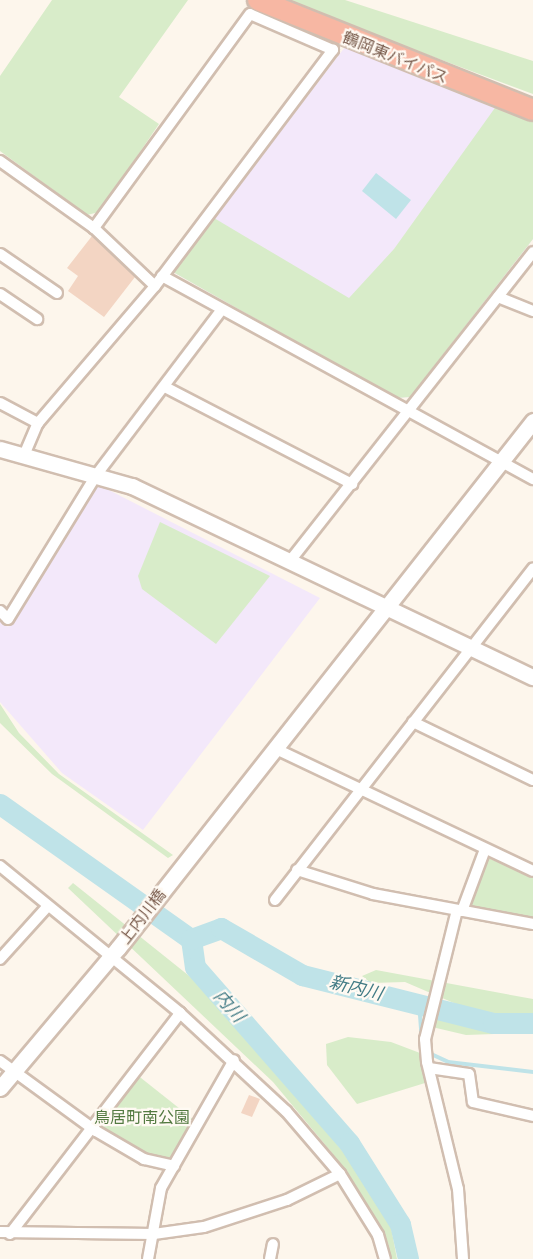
<!DOCTYPE html>
<html>
<head>
<meta charset="utf-8">
<style>
  body { margin:0 }
  #map { position:relative; width:533px; height:1259px; overflow:hidden; background:#fdf6ec; font-family:Rubik,"Noto Sans JP",sans-serif }
  div>[style] { position:absolute }
  .education>* { inset:0; background:#f3e8fa }
  .green>* { inset:0; background:#d8ecc9 }
  .water>* { inset:0; background:#bfe3e8 }
  .stream>* { height:4px; margin:-2px; padding:0 2px; transform-origin:2px; border-radius:2px; background:#bfe3e8 }
  .river>* { height:21px; margin:-10.5px; padding:0 10.5px; transform-origin:10.5px; border-radius:10.5px; background:#bfe3e8 }
  .building>* { inset:0; background:#f3d5c3 }
  .roads { filter:drop-shadow(2px 0 #d1beb0) drop-shadow(-2px 0 #d1beb0) drop-shadow(0 2px #d1beb0) drop-shadow(0 -2px #d1beb0) }
  .street>* { height:10px; margin:-5px; padding:0 5px; transform-origin:5px; border-radius:5px; background:#fff }
  .secondary>* { height:15px; margin:-7.5px; padding:0 7.5px; transform-origin:7.5px; border-radius:7.5px; background:#fff }
  .highway>* { height:20px; margin:-10px; padding:0 10px; transform-origin:10px; border-radius:10px; background:#f7b7a3 }
  span { translate:-50% -50%; white-space:nowrap; text-align:center; line-height:1.15; -webkit-text-stroke:4.5px #fffaf3; paint-order:stroke }
  .street-label { font-size:16px; color:#7a5c4d }
  .park-label { font-size:16px; color:#537a41 }
  .water-label { font-size:18px; color:#437c86; font-style:italic }
</style>
</head>
<body>
<div id="map">
  <div class="education">
    <i style="clip-path:polygon(345px 47px,533px 119px,533px 239px,410px 397px,396px 398px,173px 272px)"></i>
    <i style="clip-path:polygon(101px 486px,320px 598px,143px 830px,62px 773px,0 702px,0 618px,8px 627px,93px 488px)"></i>
  </div>
  <div class="green">
    <i style="clip-path:polygon(52px 0,188px 0,119px 97px,159px 124px,99px 212px,87px 215px,0 151px,0 76px)"></i>
    <i style="clip-path:polygon(281px 0,345px 0,533px 61px,533px 94px)"></i>
    <i style="clip-path:polygon(497px 105px,533px 119px,533px 239px,410px 397px,396px 398px,173px 272px,214px 218px,349px 298px,394px 249px)"></i>
    <i style="clip-path:polygon(160px 522px,270px 576px,216px 644px,142px 589px,138px 576px)"></i>
    <i style="clip-path:polygon(0 704px,19px 733px,59px 774px,173px 855px,168px 858px,52px 774px,0 723px)"></i>
    <i style="clip-path:polygon(486px 857px,533px 877px,533px 920px,467px 907px)"></i>
    <i style="clip-path:polygon(73px 883px,213px 995px,219px 1010px,301px 1098px,361px 1175px,390px 1222px,397px 1259px,390px 1259px,388px 1243px,332px 1153px,273px 1082px,68px 888px)"></i>
    <i style="clip-path:polygon(376px 970px,533px 999px,533px 1014px,484px 1016px,405px 982px,371px 983px,362px 976px)"></i>
    <i style="clip-path:polygon(436px 1016px,482px 1024px,494px 1034px,466px 1035px,432px 1027px)"></i>
    <i style="clip-path:polygon(348px 1037px,391px 1042px,420px 1053px,425px 1083px,357px 1104px,327px 1065px,326px 1044px)"></i>
    <i style="clip-path:polygon(136px 1074px,194px 1120px,171px 1163px,157px 1161px,94px 1125px)"></i>
  </div>
  <div class="water">
    <i style="clip-path:polygon(376px 173px,411px 200px,396px 219px,362px 191px)"></i>
  </div>
  <div class="stream">
    <i style="left:419px;top:1002px;width:40px;rotate:85.7deg"></i>
    <i style="left:429px;top:1053px;width:21px;rotate:25deg"></i>
    <i style="left:448px;top:1062px;width:86px;rotate:6.7deg"></i>
  </div>
  <div class="river">
    <i style="left:0;top:804px;width:234px;rotate:35.3deg"></i>
    <i style="left:191px;top:939px;width:28px;rotate:82deg"></i>
    <i style="left:195px;top:967px;width:234px;rotate:48.8deg"></i>
    <i style="left:349px;top:1143px;width:96px;rotate:57.8deg"></i>
    <i style="left:400px;top:1224px;width:36px;rotate:77deg"></i>
    <i style="left:191px;top:939px;width:32px;rotate:-20deg"></i>
    <i style="left:221px;top:928px;width:94px;rotate:30.1deg"></i>
    <i style="left:302px;top:975px;width:197px;rotate:14.1deg"></i>
    <i style="left:493px;top:1023px;width:40px"></i>
  </div>
  <div class="building">
    <i style="clip-path:polygon(92px 236px,135px 277px,104px 317px,68px 291px,78px 276px,67px 268px)"></i>
    <i style="clip-path:polygon(249px 1095px,260px 1099px,252px 1117px,241px 1113px)"></i>
  </div>
  <div class="roads">
    <div class="street">
      <i style="left:0;top:161px;width:115px;rotate:35.5deg"></i>
      <i style="left:94px;top:228px;width:84px;rotate:43.6deg"></i>
      <i style="left:0;top:254px;width:69px;rotate:34.4deg"></i>
      <i style="left:162px;top:276px;width:423px;rotate:28.7deg"></i>
      <i style="left:0;top:294px;width:45px;rotate:34deg"></i>
      <i style="left:498px;top:297px;width:38px;rotate:22deg"></i>
      <i style="left:165px;top:387px;width:211px;rotate:27.4deg"></i>
      <i style="left:0;top:403px;width:43px;rotate:27.8deg"></i>
      <i style="left:25px;top:453px;width:33px;rotate:-67deg"></i>
      <i style="left:38px;top:423px;width:180px;rotate:-49.5deg"></i>
      <i style="left:155px;top:286px;width:296px;rotate:-53deg"></i>
      <i style="left:333px;top:50px;width:90px;rotate:-156.6deg"></i>
      <i style="left:250px;top:14px;width:265px;rotate:126.1deg"></i>
      <i style="left:290px;top:561px;width:393px;rotate:-51.8deg"></i>
      <i style="left:0;top:611px;width:11px;rotate:45deg"></i>
      <i style="left:8px;top:619px;width:170px;rotate:-58.5deg"></i>
      <i style="left:97px;top:474px;width:203px;rotate:-52.8deg"></i>
      <i style="left:413px;top:722px;width:133px;rotate:25.8deg"></i>
      <i style="left:276px;top:749px;width:284px;rotate:25.4deg"></i>
      <i style="left:0;top:866px;width:232px;rotate:39.2deg"></i>
      <i style="left:180px;top:1013px;width:144px;rotate:42.8deg"></i>
      <i style="left:286px;top:1111px;width:83px;rotate:49.4deg"></i>
      <i style="left:340px;top:1174px;width:72px;rotate:58.1deg"></i>
      <i style="left:378px;top:1235px;width:25px;rotate:74deg"></i>
      <i style="left:297px;top:870px;width:80px;rotate:17.5deg"></i>
      <i style="left:373px;top:894px;width:163px;rotate:10.6deg"></i>
      <i style="left:275px;top:900px;width:420px;rotate:-52.1deg"></i>
      <i style="left:457px;top:910px;width:133px;rotate:103.9deg"></i>
      <i style="left:425px;top:1039px;width:23px;rotate:85deg"></i>
      <i style="left:427px;top:1062px;width:131px;rotate:76.3deg"></i>
      <i style="left:458px;top:1189px;width:70px;rotate:85.9deg"></i>
      <i style="left:462px;top:911px;width:66px;rotate:-69.6deg"></i>
      <i style="left:0;top:959px;width:70px;rotate:-47.9deg"></i>
      <i style="left:0;top:1061px;width:119px;rotate:36.1deg"></i>
      <i style="left:96px;top:1131px;width:56px;rotate:30.3deg"></i>
      <i style="left:144px;top:1159px;width:31px;rotate:13deg"></i>
      <i style="left:429px;top:1068px;width:40px;rotate:8.5deg"></i>
      <i style="left:469px;top:1074px;width:28px;rotate:82deg"></i>
      <i style="left:473px;top:1102px;width:62px;rotate:13.1deg"></i>
      <i style="left:0;top:1232px;width:154px;rotate:0.7deg"></i>
      <i style="left:154px;top:1234px;width:50px;rotate:-8deg"></i>
      <i style="left:204px;top:1227px;width:87px;rotate:-18deg"></i>
      <i style="left:287px;top:1200px;width:59px;rotate:-26.1deg"></i>
      <i style="left:10px;top:1234px;width:279px;rotate:-52.4deg"></i>
      <i style="left:148px;top:1259px;width:72px;rotate:-79.6deg"></i>
      <i style="left:161px;top:1188px;width:147px;rotate:-60.3deg"></i>
      <i style="left:270px;top:1259px;width:15px;rotate:-79deg"></i>
    </div>
    <div class="secondary">
      <i style="left:0;top:449px;width:137px;rotate:15.7deg"></i>
      <i style="left:132px;top:486px;width:444px;rotate:25.5deg"></i>
      <i style="left:0;top:1088px;width:183px;rotate:-49.9deg"></i>
      <i style="left:118px;top:948px;width:671px;rotate:-51.78deg"></i>
    </div>
    <div class="highway">
      <i style="left:258px;top:0;width:296px;rotate:21.8deg"></i>
    </div>
  </div>
  <div class="street-label">
    <span style="left:395px;top:58px;rotate:22deg">鶴岡東バイパス</span>
    <span style="left:143px;top:917px;rotate:-52deg">上内川橋</span>
  </div>
  <div class="park-label">
    <span style="left:142px;top:1118px">鳥居町南公園</span>
  </div>
  <div class="water-label">
    <span style="left:356px;top:988px;rotate:14deg">新内川</span>
    <span style="left:229px;top:1006px;rotate:49deg">内川</span>
  </div>
</div>
</body>
</html>
